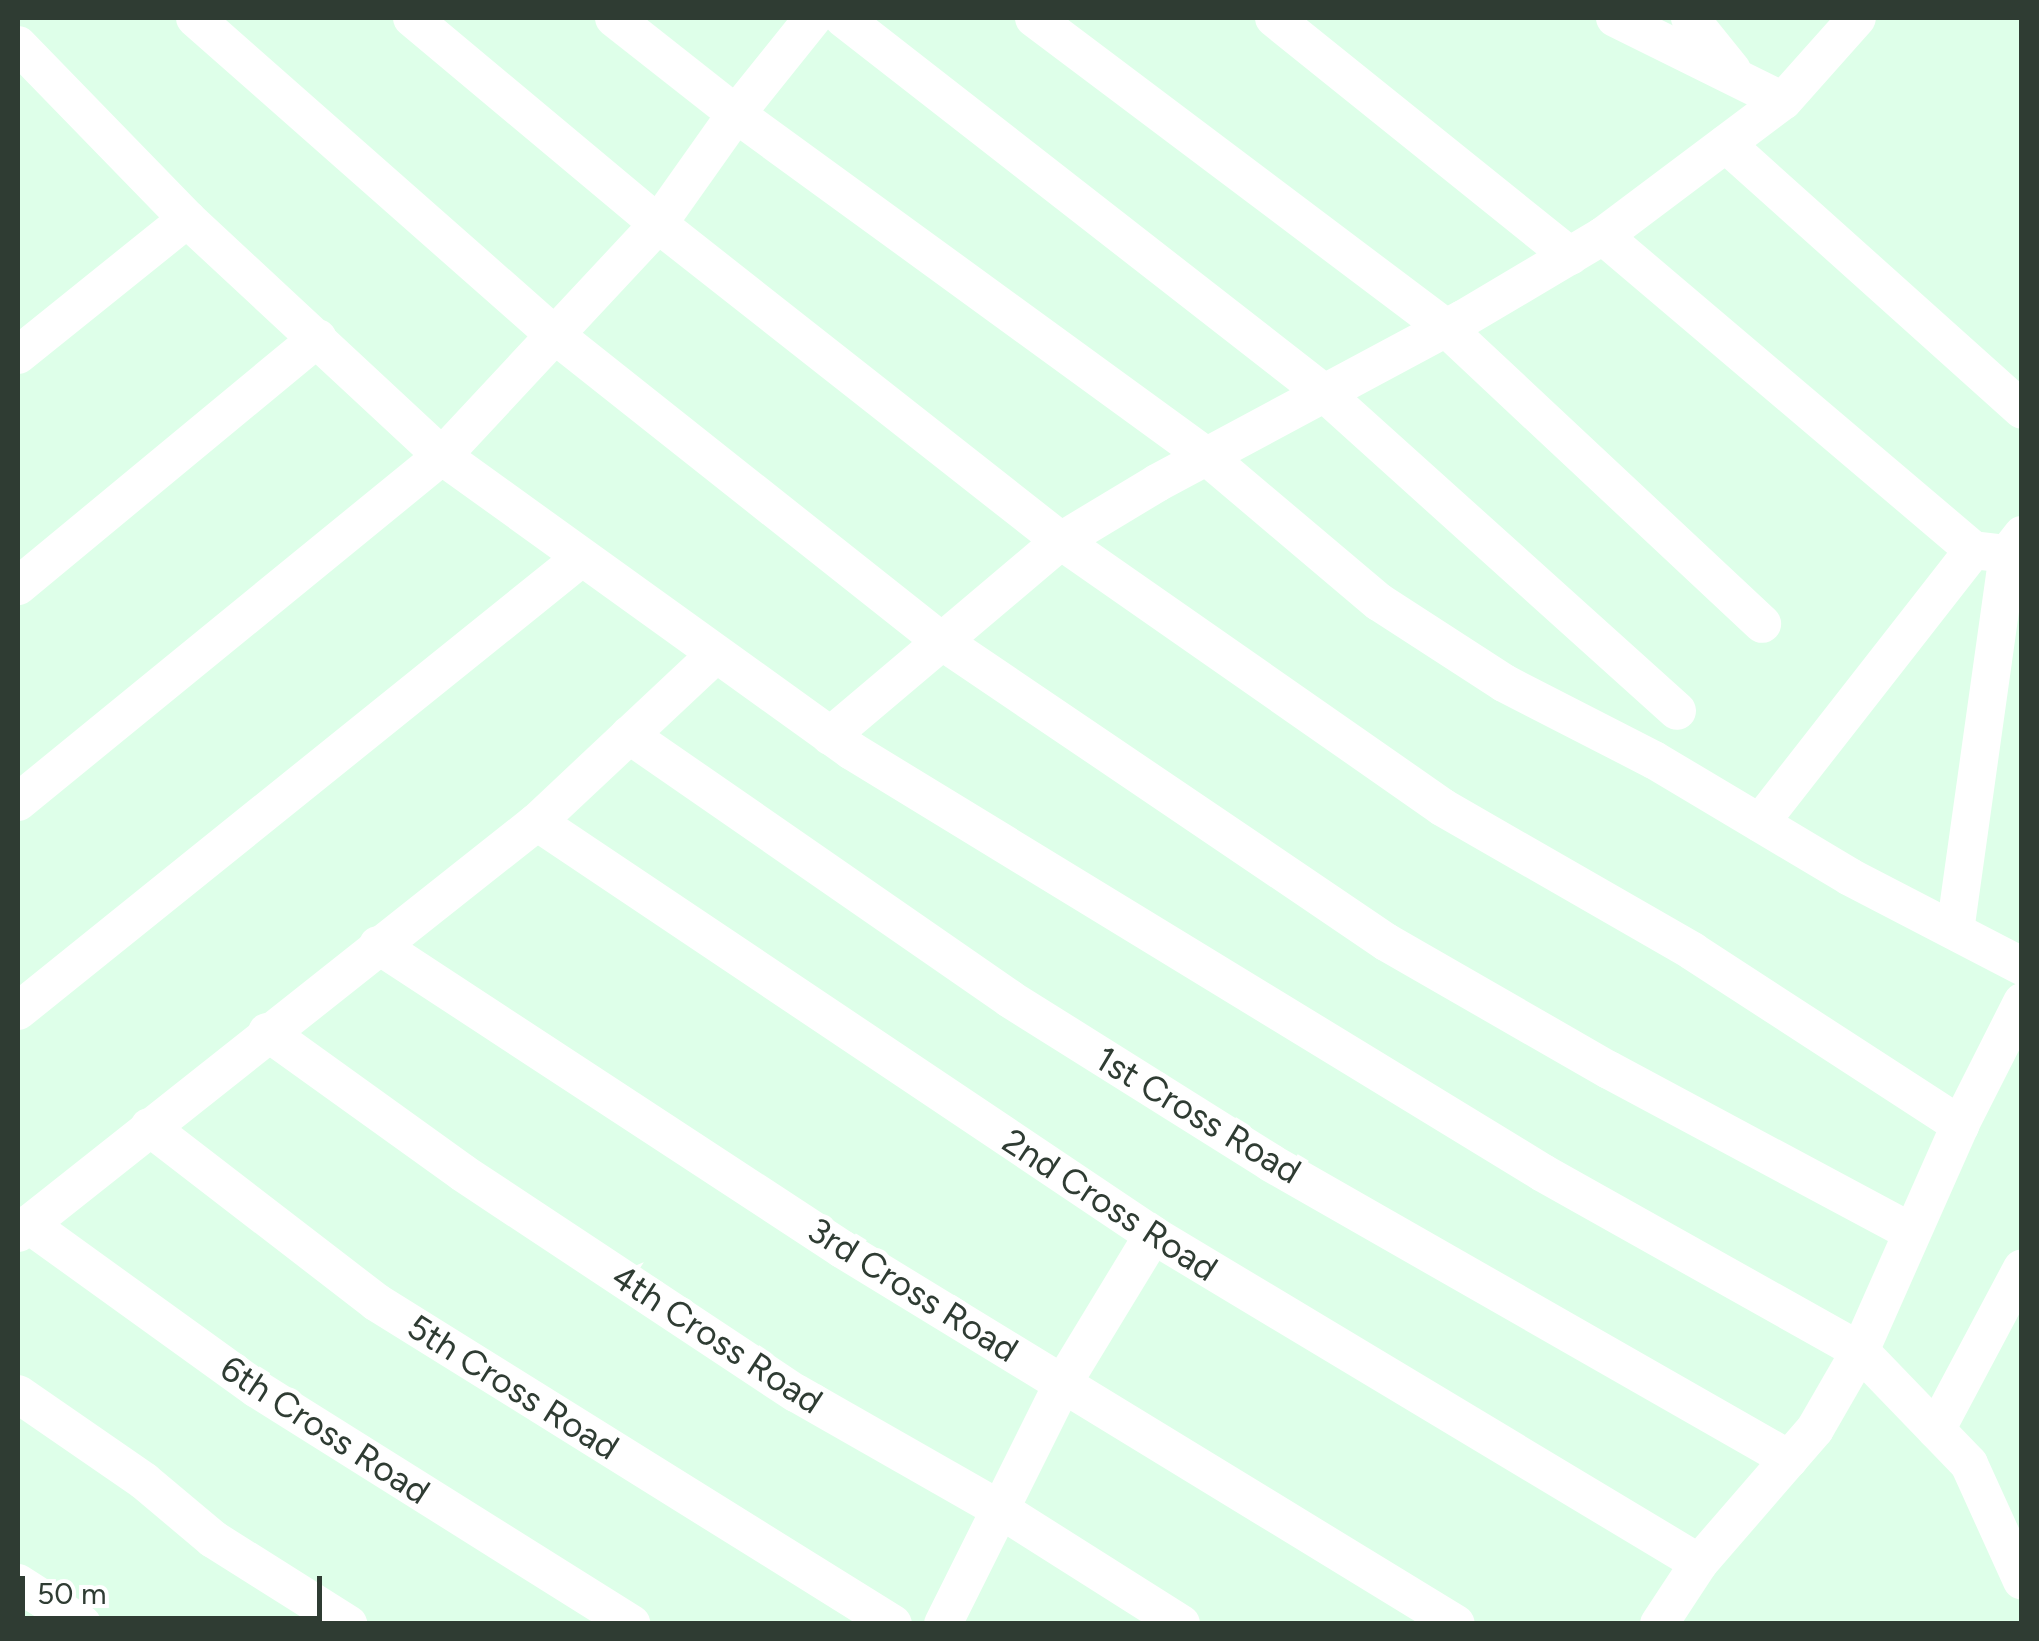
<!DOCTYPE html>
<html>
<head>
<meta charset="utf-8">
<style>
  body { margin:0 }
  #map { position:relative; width:2039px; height:1641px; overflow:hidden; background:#deffe9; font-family:Figtree,sans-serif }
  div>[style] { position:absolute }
  .street>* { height:38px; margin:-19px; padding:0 19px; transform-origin:19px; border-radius:19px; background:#fff }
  span { translate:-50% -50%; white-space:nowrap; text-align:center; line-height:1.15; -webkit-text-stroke:10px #fff; paint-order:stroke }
  .street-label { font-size:35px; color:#2f3c33 }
  .frame { position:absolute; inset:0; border:20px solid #2f3c33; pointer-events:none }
  .scale { position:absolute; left:20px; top:1576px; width:302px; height:45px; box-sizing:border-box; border:5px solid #2f3c33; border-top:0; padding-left:12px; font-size:30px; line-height:35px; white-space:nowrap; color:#2f3c33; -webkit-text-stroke:8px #fff; paint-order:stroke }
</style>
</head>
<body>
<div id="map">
  <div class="street">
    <i style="left:195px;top:18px;width:480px;rotate:41.4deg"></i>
    <i style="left:555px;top:335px;width:491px;rotate:38.4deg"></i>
    <i style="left:940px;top:640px;width:539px;rotate:34.1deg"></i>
    <i style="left:1386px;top:942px;width:257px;rotate:29.9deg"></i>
    <i style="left:1609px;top:1070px;width:343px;rotate:28.2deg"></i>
    <i style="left:412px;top:18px;width:321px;rotate:39.9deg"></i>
    <i style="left:658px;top:224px;width:513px;rotate:38.19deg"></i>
    <i style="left:1061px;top:541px;width:465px;rotate:34.9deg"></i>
    <i style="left:1442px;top:807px;width:289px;rotate:29.9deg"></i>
    <i style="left:1692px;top:951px;width:320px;rotate:33deg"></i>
    <i style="left:614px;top:18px;width:155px;rotate:38.2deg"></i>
    <i style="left:736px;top:114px;width:581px;rotate:36.04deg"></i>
    <i style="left:1206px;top:456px;width:226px;rotate:40.2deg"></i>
    <i style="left:1379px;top:602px;width:149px;rotate:32.9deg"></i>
    <i style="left:1504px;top:683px;width:169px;rotate:27.2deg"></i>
    <i style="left:1654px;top:760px;width:228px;rotate:30.8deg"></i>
    <i style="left:1850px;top:877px;width:194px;rotate:27.4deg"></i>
    <i style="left:843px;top:18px;width:610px;rotate:37.94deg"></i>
    <i style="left:1324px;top:393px;width:475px;rotate:42deg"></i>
    <i style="left:1034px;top:18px;width:516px;rotate:36.96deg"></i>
    <i style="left:1446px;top:328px;width:433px;rotate:43.1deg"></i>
    <i style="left:1274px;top:18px;width:380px;rotate:38.8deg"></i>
    <i style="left:1615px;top:18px;width:187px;rotate:26.3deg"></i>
    <i style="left:1690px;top:18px;width:67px;rotate:51.1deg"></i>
    <i style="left:18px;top:45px;width:243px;rotate:45.8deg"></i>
    <i style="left:187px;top:219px;width:348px;rotate:42.9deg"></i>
    <i style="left:442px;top:456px;width:505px;rotate:35.74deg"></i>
    <i style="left:852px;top:751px;width:810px;rotate:31.41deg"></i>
    <i style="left:1543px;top:1173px;width:364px;rotate:29.3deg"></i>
    <i style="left:1860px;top:1351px;width:157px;rotate:46deg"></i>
    <i style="left:1969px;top:1464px;width:128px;rotate:65.6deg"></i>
    <i style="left:1726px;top:144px;width:398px;rotate:41.9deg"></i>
    <i style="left:1603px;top:236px;width:485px;rotate:40.3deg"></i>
    <i style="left:18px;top:355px;width:217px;rotate:-38.8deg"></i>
    <i style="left:18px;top:586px;width:389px;rotate:-39.6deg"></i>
    <i style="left:629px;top:735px;width:464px;rotate:34.7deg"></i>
    <i style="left:1010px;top:999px;width:308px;rotate:32.1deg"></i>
    <i style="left:1271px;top:1163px;width:597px;rotate:29.74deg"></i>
    <i style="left:830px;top:736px;width:302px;rotate:-40.2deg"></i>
    <i style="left:1061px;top:541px;width:112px;rotate:-31.1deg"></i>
    <i style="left:1157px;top:483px;width:347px;rotate:-28.2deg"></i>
    <i style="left:1463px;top:319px;width:163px;rotate:-30.7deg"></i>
    <i style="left:1603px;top:236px;width:225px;rotate:-36.9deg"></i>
    <i style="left:1783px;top:101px;width:111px;rotate:-48.3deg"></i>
    <i style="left:18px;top:802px;width:547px;rotate:-39.22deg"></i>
    <i style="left:442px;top:456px;width:317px;rotate:-47deg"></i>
    <i style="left:658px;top:224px;width:135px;rotate:-54.7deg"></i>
    <i style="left:736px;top:114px;width:123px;rotate:-51.3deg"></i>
    <i style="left:537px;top:822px;width:742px;rotate:33.84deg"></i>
    <i style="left:1153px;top:1235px;width:637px;rotate:30.99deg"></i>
    <i style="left:1760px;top:823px;width:346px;rotate:-52deg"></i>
    <i style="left:1973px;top:550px;width:26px;rotate:7deg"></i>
    <i style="left:1955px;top:931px;width:382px;rotate:-82deg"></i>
    <i style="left:2008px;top:553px;width:23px;rotate:-52deg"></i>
    <i style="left:378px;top:945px;width:555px;rotate:33.23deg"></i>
    <i style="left:842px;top:1249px;width:719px;rotate:31.41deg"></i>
    <i style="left:18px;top:1011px;width:723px;rotate:-38.82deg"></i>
    <i style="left:267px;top:1032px;width:241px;rotate:35.7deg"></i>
    <i style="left:463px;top:1173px;width:399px;rotate:33.5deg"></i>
    <i style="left:796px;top:1393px;width:236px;rotate:29.7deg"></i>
    <i style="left:1001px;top:1510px;width:213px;rotate:32.3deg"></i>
    <i style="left:149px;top:1127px;width:287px;rotate:37.6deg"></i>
    <i style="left:376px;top:1302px;width:609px;rotate:31.92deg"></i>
    <i style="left:28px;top:1224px;width:282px;rotate:35.8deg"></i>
    <i style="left:257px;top:1389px;width:442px;rotate:32.1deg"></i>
    <i style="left:18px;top:1233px;width:662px;rotate:-38.38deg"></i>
    <i style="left:537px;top:822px;width:245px;rotate:-43.2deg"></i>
    <i style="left:18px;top:1394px;width:153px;rotate:34.6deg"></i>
    <i style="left:144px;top:1481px;width:90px;rotate:40deg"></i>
    <i style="left:213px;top:1539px;width:160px;rotate:32.2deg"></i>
    <i style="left:1936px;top:1430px;width:183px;rotate:-62deg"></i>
    <i style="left:18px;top:1583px;width:76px;rotate:32.6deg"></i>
    <i style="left:943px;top:1624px;width:269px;rotate:-63.5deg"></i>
    <i style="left:1063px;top:1383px;width:173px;rotate:-58.7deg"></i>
    <i style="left:1659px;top:1624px;width:73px;rotate:-56.7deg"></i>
    <i style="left:1699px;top:1563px;width:177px;rotate:-49.1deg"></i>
    <i style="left:1815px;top:1429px;width:90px;rotate:-60deg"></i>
    <i style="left:1860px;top:1351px;width:247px;rotate:-66.1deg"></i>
    <i style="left:1960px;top:1125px;width:138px;rotate:-63.2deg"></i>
  </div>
  <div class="street-label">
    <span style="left:1198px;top:1115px;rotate:31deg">1st Cross Road</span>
    <span style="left:1110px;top:1205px;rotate:33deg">2nd Cross Road</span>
    <span style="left:913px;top:1290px;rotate:32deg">3rd Cross Road</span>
    <span style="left:717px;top:1339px;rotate:33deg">4th Cross Road</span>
    <span style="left:513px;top:1387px;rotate:32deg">5th Cross Road</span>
    <span style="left:325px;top:1430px;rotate:33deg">6th Cross Road</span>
  </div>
  <div class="frame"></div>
  <div class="scale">50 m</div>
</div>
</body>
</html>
